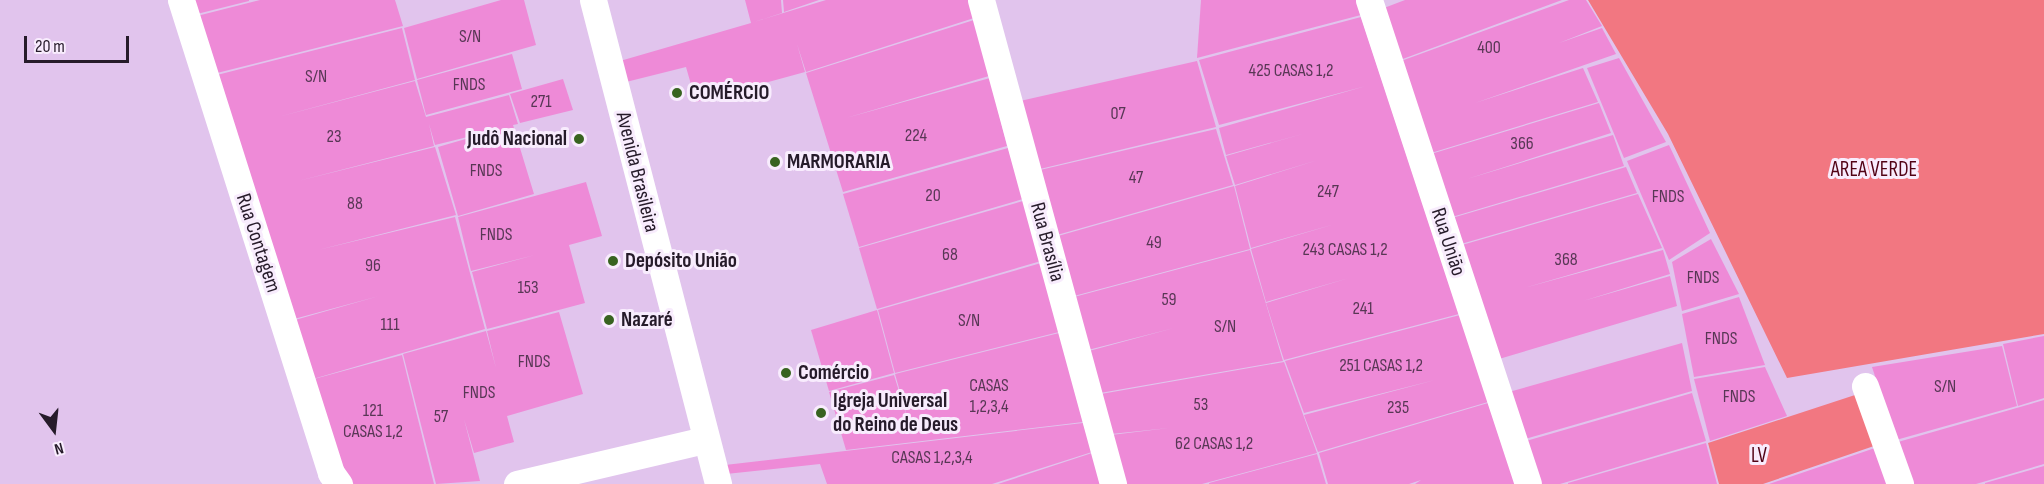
<!DOCTYPE html>
<html>
<head>
<meta charset="utf-8">
<style>
  body { margin:0 }
  #map { position:relative; width:2044px; height:484px; overflow:hidden; background:#e1c4ed; font-family:"Sofia Sans Condensed",sans-serif }
  div>[style] { position:absolute }
  .forest>* { inset:0; background:#f27781 }
  .building>* { inset:0; background:#ee8ad7 }
  .street>* { height:27px; margin:-13.5px; padding:0 13.5px; transform-origin:13.5px; border-radius:13.5px; background:#fff }
  .dots>* { width:16px; height:16px; translate:-50% -50%; box-sizing:border-box; border:3px solid #f8ecfd; border-radius:50% }
  span { translate:-50% -50%; white-space:nowrap; text-align:center; line-height:1.15; -webkit-text-stroke:6px #f8ecfd; paint-order:stroke }
  .number-label { font-size:18px; color:#583755 }
  .number-label span { -webkit-text-stroke-width:0 }
  .poi-label { font-size:21px; color:#261b2a; font-weight:700 }
  .left { translate:0 -50%; text-align:left }
  .right { translate:-100% -50%; text-align:right }
  .park-label { font-size:21px; color:#520215 }
  .street-label { font-size:21px; color:#261b2a }
  .north { position:absolute; left:24px; top:400px; width:60px; height:60px; -webkit-text-stroke:4px #f8ecfd; paint-order:stroke; rotate:165deg; font-size:16px; font-weight:700; line-height:24px; text-align:center; color:#261b2a }
  .north::after { content:''; display:block; margin:auto; width:21px; height:27px; background:#261b2a; clip-path:polygon(50% 0,100% 100%,50% 72%,0 100%) }
  .scale { position:absolute; left:24px; top:36px; width:105px; height:27px; box-sizing:border-box; border:3px solid #261b2a; border-top:0; padding-left:8px; font-size:18px; line-height:21px; white-space:nowrap; color:#261b2a; -webkit-text-stroke:4px #f8ecfd; paint-order:stroke }
</style>
</head>
<body>
<div id="map">
  <div class="forest">
    <i style="clip-path:polygon(1588px 0,2044px 0,2044px 334px,1787px 378px,1668px 134px)"></i>
    <i style="clip-path:polygon(1855px 395px,1874px 446px,1763px 484px,1719px 484px,1708px 443px)"></i>
  </div>
  <div class="building">
    <i style="clip-path:polygon(193px 0,249px 0,249px 1px,197px 14px)"></i>
    <i style="clip-path:polygon(260px 0,395px 0,403px 26px,217px 73px,197px 16px)"></i>
    <i style="clip-path:polygon(501px 0,524px 0,536px 45px,417px 79px,404px 28px)"></i>
    <i style="clip-path:polygon(745px 0,781px 0,782px 13px,754px 22px,826px 0,969px 0,974px 18px,806px 72px,797px 44px,805px 72px,696px 102px,686px 67px,626px 82px,620px 61px,751px 23px)"></i>
    <i style="clip-path:polygon(783px 0,819px 0,784px 12px)"></i>
    <i style="clip-path:polygon(1201px 0,1356px 0,1361px 15px,1197px 58px)"></i>
    <i style="clip-path:polygon(1405px 0,1562px 0,1400px 60px,1384px 8px)"></i>
    <i style="clip-path:polygon(1569px 0,1586px 0,1602px 26px,1559px 43px,1602px 28px,1616px 54px,1475px 103px,1583px 68px,1598px 102px,1431px 153px,1401px 61px)"></i>
    <i style="clip-path:polygon(1361px 17px,1459px 314px,1284px 360px,1266px 303px,1349px 278px,1266px 302px,1251px 249px,1335px 224px,1251px 248px,1235px 186px,1318px 160px,1235px 185px,1226px 156px,1306px 133px,1226px 155px,1219px 128px,1366px 86px,1219px 125px,1199px 60px)"></i>
    <i style="clip-path:polygon(974px 20px,989px 76px,846px 118px,990px 78px,1007px 146px,843px 192px,806px 73px)"></i>
    <i style="clip-path:polygon(402px 28px,415px 80px,278px 117px,415px 81px,426px 117px,509px 95px,518px 124px,513px 125px,534px 194px,458px 216px,438px 147px,500px 129px,435px 145px,429px 124px,434px 146px,298px 181px,435px 147px,456px 215px,318px 250px,455px 217px,485px 329px,313px 379px,295px 320px,379px 296px,294px 319px,217px 75px)"></i>
    <i style="clip-path:polygon(512px 54px,522px 89px,426px 115px,417px 80px)"></i>
    <i style="clip-path:polygon(1619px 58px,1666px 142px,1624px 158px,1587px 68px)"></i>
    <i style="clip-path:polygon(1197px 61px,1216px 127px,1040px 169px,1020px 101px)"></i>
    <i style="clip-path:polygon(563px 79px,573px 110px,520px 123px,510px 94px)"></i>
    <i style="clip-path:polygon(1599px 103px,1611px 133px,1467px 179px,1613px 135px,1624px 166px,1452px 217px,1431px 154px)"></i>
    <i style="clip-path:polygon(1216px 129px,1233px 185px,1057px 235px,1040px 170px)"></i>
    <i style="clip-path:polygon(1669px 145px,1710px 233px,1669px 260px,1627px 161px)"></i>
    <i style="clip-path:polygon(1008px 148px,1023px 199px,859px 247px,843px 194px)"></i>
    <i style="clip-path:polygon(1626px 167px,1637px 193px,1461px 244px,1452px 218px)"></i>
    <i style="clip-path:polygon(586px 182px,602px 236px,569px 245px,585px 303px,487px 329px,472px 272px,535px 255px,471px 271px,458px 217px)"></i>
    <i style="clip-path:polygon(1234px 186px,1250px 249px,1074px 296px,1058px 236px)"></i>
    <i style="clip-path:polygon(1638px 194px,1662px 248px,1524px 288px,1663px 250px,1670px 274px,1583px 301px,1670px 276px,1677px 306px,1499px 359px,1462px 245px)"></i>
    <i style="clip-path:polygon(1023px 201px,1041px 261px,877px 309px,859px 248px)"></i>
    <i style="clip-path:polygon(1711px 239px,1739px 294px,1682px 311px,1672px 262px)"></i>
    <i style="clip-path:polygon(1250px 250px,1283px 361px,1100px 393px,1089px 351px,1174px 328px,1088px 350px,1074px 297px)"></i>
    <i style="clip-path:polygon(1041px 263px,1059px 332px,895px 373px,878px 310px)"></i>
    <i style="clip-path:polygon(1739px 297px,1765px 365px,1694px 377px,1682px 314px)"></i>
    <i style="clip-path:polygon(877px 310px,894px 373px,829px 391px,811px 330px)"></i>
    <i style="clip-path:polygon(559px 312px,583px 394px,507px 416px,514px 442px,474px 453px,464px 419px,480px 481px,436px 484px,403px 354px,486px 331px,496px 368px,487px 331px)"></i>
    <i style="clip-path:polygon(1460px 315px,1488px 402px,1318px 452px,1304px 415px,1435px 380px,1304px 413px,1285px 361px)"></i>
    <i style="clip-path:polygon(1059px 333px,1083px 422px,846px 450px,829px 392px,894px 375px,910px 427px,895px 374px)"></i>
    <i style="clip-path:polygon(2044px 336px,2044px 398px,2018px 406px,2003px 344px)"></i>
    <i style="clip-path:polygon(1682px 343px,1692px 391px,1525px 439px,1509px 392px)"></i>
    <i style="clip-path:polygon(2002px 346px,2017px 406px,1896px 440px,1872px 367px)"></i>
    <i style="clip-path:polygon(402px 355px,434px 484px,353px 484px,340px 466px,314px 379px)"></i>
    <i style="clip-path:polygon(1284px 362px,1317px 453px,1202px 484px,1125px 484px,1111px 435px,1169px 428px,1111px 434px,1101px 394px)"></i>
    <i style="clip-path:polygon(1765px 367px,1787px 416px,1710px 441px,1694px 379px)"></i>
    <i style="clip-path:polygon(1692px 393px,1706px 441px,1560px 484px,1539px 484px,1526px 441px)"></i>
    <i style="clip-path:polygon(2044px 400px,2044px 464px,1976px 484px,1912px 484px,1898px 442px)"></i>
    <i style="clip-path:polygon(1488px 403px,1515px 484px,1415px 484px,1421px 480px,1409px 484px,1328px 484px,1319px 453px)"></i>
    <i style="clip-path:polygon(1083px 423px,1092px 452px,992px 484px,827px 484px,820px 464px,726px 474px,725px 465px)"></i>
    <i style="clip-path:polygon(1706px 443px,1717px 484px,1568px 484px,1568px 483px)"></i>
    <i style="clip-path:polygon(1875px 448px,1888px 484px,1769px 484px)"></i>
    <i style="clip-path:polygon(1092px 453px,1100px 484px,998px 484px)"></i>
    <i style="clip-path:polygon(1317px 454px,1326px 484px,1209px 484px,1209px 483px)"></i>
    <i style="clip-path:polygon(2044px 466px,2044px 484px,1985px 484px,1985px 483px)"></i>
  </div>
  <div class="street">
    <i style="left:181px;top:0;width:496px;rotate:72.4deg"></i>
    <i style="left:331px;top:473px;width:14px;rotate:54deg"></i>
    <i style="left:593px;top:0;width:500px;rotate:75.5deg"></i>
    <i style="left:981px;top:0;width:502px;rotate:74.74deg"></i>
    <i style="left:1369px;top:0;width:509px;rotate:71.81deg"></i>
    <i style="left:1865px;top:386px;width:104px;rotate:70.3deg"></i>
    <i style="left:517px;top:484px;width:193px;rotate:-13.2deg"></i>
  </div>
  <div class="dots">
    <i style="left:677px;top:93px;background:#386320"></i>
    <i style="left:579px;top:139px;background:#386320"></i>
    <i style="left:775px;top:162px;background:#386320"></i>
    <i style="left:613px;top:261px;background:#386320"></i>
    <i style="left:609px;top:320px;background:#386320"></i>
    <i style="left:786px;top:373px;background:#386320"></i>
    <i style="left:821px;top:413px;background:#386320"></i>
  </div>
  <div class="number-label">
    <span style="left:470px;top:37px">S/N</span>
    <span style="left:1489px;top:48px">400</span>
    <span style="left:1291px;top:71px">425 CASAS 1,2</span>
    <span style="left:316px;top:77px">S/N</span>
    <span style="left:469px;top:85px">FNDS</span>
    <span style="left:541px;top:102px">271</span>
    <span style="left:1118px;top:114px">07</span>
    <span style="left:916px;top:136px">224</span>
    <span style="left:334px;top:137px">23</span>
    <span style="left:1522px;top:144px">366</span>
    <span style="left:486px;top:171px">FNDS</span>
    <span style="left:1136px;top:178px">47</span>
    <span style="left:1328px;top:192px">247</span>
    <span style="left:933px;top:196px">20</span>
    <span style="left:1668px;top:197px">FNDS</span>
    <span style="left:355px;top:204px">88</span>
    <span style="left:496px;top:235px">FNDS</span>
    <span style="left:1154px;top:243px">49</span>
    <span style="left:1345px;top:250px">243 CASAS 1,2</span>
    <span style="left:950px;top:255px">68</span>
    <span style="left:1566px;top:260px">368</span>
    <span style="left:373px;top:266px">96</span>
    <span style="left:1703px;top:278px">FNDS</span>
    <span style="left:528px;top:288px">153</span>
    <span style="left:1169px;top:300px">59</span>
    <span style="left:1363px;top:309px">241</span>
    <span style="left:969px;top:321px">S/N</span>
    <span style="left:390px;top:325px">111</span>
    <span style="left:1225px;top:327px">S/N</span>
    <span style="left:1721px;top:339px">FNDS</span>
    <span style="left:534px;top:362px">FNDS</span>
    <span style="left:1381px;top:366px">251 CASAS 1,2</span>
    <span style="left:989px;top:397px">CASAS<br>1,2,3,4</span>
    <span style="left:1945px;top:387px">S/N</span>
    <span style="left:479px;top:393px">FNDS</span>
    <span style="left:1739px;top:397px">FNDS</span>
    <span style="left:1201px;top:405px">53</span>
    <span style="left:1398px;top:408px">235</span>
    <span style="left:373px;top:422px">121<br>CASAS 1,2</span>
    <span style="left:441px;top:417px">57</span>
    <span style="left:1214px;top:444px">62 CASAS 1,2</span>
    <span style="left:932px;top:458px">CASAS 1,2,3,4</span>
  </div>
  <div class="poi-label">
    <span class="left" style="left:689px;top:93px">COMÉRCIO</span>
    <span class="right" style="left:567px;top:139px">Judô Nacional</span>
    <span class="left" style="left:787px;top:162px">MARMORARIA</span>
    <span class="left" style="left:625px;top:261px">Depósito União</span>
    <span class="left" style="left:621px;top:320px">Nazaré</span>
    <span class="left" style="left:798px;top:373px">Comércio</span>
    <span class="left" style="left:833px;top:413px">Igreja Universal<br>do Reino de Deus</span>
  </div>
  <div class="park-label">
    <span style="left:1874px;top:170px">AREA VERDE</span>
    <span style="left:1759px;top:456px">LV</span>
  </div>
  <div class="street-label">
    <span style="left:637px;top:172px;rotate:76deg">Avenida Brasileira</span>
    <span style="left:1047px;top:242px;rotate:75deg">Rua Brasília</span>
    <span style="left:1448px;top:242px;rotate:72deg">Rua União</span>
    <span style="left:258px;top:243px;rotate:72deg">Rua Contagem</span>
  </div>
  <div class="north">N</div>
  <div class="scale">20 m</div>
</div>
</body>
</html>
